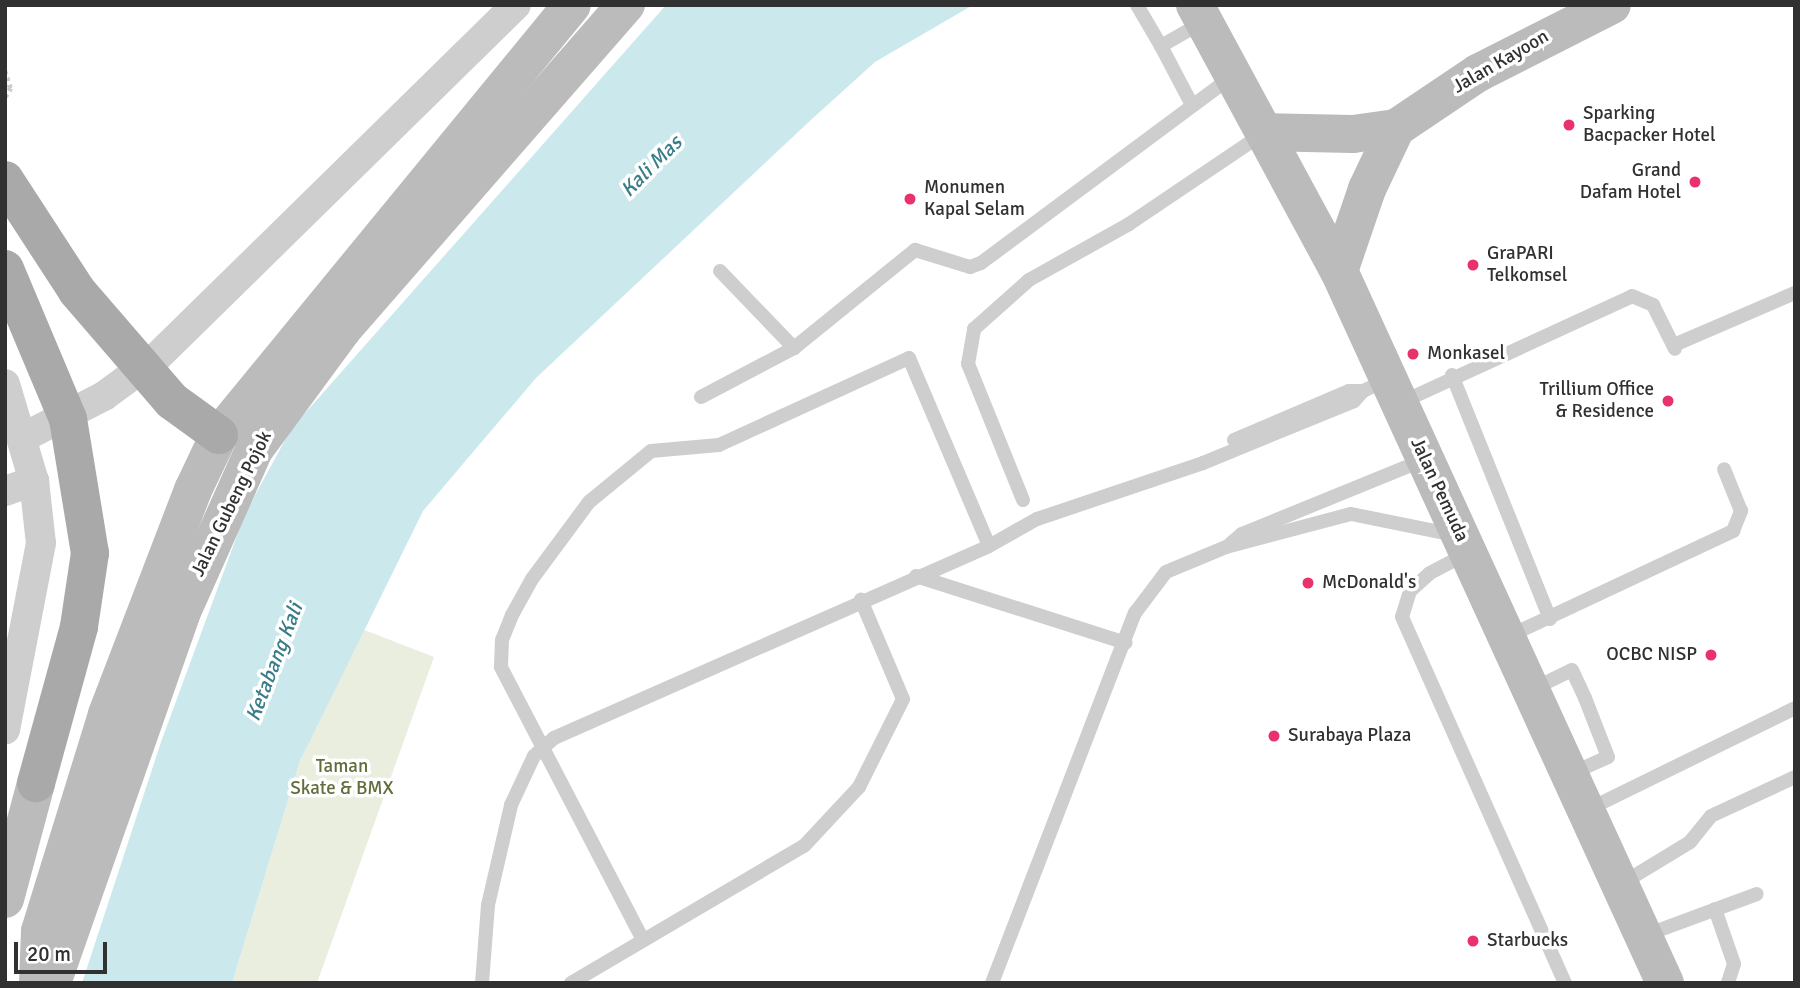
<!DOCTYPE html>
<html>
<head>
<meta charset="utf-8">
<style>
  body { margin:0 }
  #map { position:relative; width:1800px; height:988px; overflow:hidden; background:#fff; font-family:Signika,sans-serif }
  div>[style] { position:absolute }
  .green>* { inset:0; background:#eaeedf }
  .water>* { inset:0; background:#cbe8ed }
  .path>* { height:4.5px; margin-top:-2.25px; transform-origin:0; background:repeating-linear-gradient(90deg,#cecece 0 3.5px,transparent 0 7px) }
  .lane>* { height:14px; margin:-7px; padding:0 7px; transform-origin:7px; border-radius:7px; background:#cecece }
  .street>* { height:30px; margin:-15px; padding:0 15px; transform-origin:15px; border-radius:15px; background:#cecece }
  .secondary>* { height:38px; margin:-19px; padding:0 19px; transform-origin:19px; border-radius:19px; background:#bbb }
  .primary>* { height:38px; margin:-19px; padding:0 19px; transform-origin:19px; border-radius:19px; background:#a9a9a9 }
  .primary-bridge>* { height:38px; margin:-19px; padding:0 19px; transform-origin:19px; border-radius:19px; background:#a9a9a9 }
  .dots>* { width:19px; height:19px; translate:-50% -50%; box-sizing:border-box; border:4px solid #fff; border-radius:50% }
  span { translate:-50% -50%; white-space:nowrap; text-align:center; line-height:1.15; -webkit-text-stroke:7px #fff; paint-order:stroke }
  .street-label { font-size:19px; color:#313131 }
  .poi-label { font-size:19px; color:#313131 }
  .left { translate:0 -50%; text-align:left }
  .right { translate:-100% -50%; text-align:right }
  .park-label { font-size:19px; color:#606e3c }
  .water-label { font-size:21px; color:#387d88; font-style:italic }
  .frame { position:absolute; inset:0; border:7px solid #313131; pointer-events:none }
  .scale { position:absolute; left:14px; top:942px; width:93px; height:32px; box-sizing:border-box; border:4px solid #313131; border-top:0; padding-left:9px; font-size:21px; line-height:24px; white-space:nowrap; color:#313131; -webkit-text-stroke:5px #fff; paint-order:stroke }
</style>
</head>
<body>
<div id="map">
  <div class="green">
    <i style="clip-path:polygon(362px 629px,434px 657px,317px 983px,232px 983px,300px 761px)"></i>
  </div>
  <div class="water">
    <i style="clip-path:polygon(666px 5px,973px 5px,875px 62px,813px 118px,536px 378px,423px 511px,300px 761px,232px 983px,82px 983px,161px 742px,245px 514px,291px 429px)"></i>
  </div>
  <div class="path">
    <i style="left:5px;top:71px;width:18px;rotate:71deg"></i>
    <i style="left:11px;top:88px;width:12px;rotate:121deg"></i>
  </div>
  <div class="lane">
    <i style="left:1137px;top:5px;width:48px;rotate:59.7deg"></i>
    <i style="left:1192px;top:105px;width:67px;rotate:-117.7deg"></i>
    <i style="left:1161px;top:46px;width:48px;rotate:-29.7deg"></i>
    <i style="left:720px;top:271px;width:107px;rotate:46.1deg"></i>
    <i style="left:1674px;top:345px;width:132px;rotate:-23.3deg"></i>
    <i style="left:1452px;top:375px;width:263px;rotate:68.1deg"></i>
    <i style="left:701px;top:397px;width:105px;rotate:-27.8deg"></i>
    <i style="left:794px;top:348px;width:156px;rotate:-39deg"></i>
    <i style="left:915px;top:250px;width:58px;rotate:17.2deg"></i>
    <i style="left:970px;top:267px;width:12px;rotate:-20deg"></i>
    <i style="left:981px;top:263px;width:312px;rotate:-36.6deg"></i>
    <i style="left:1402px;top:402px;width:253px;rotate:-24.7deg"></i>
    <i style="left:1632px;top:296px;width:23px;rotate:23deg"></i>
    <i style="left:1653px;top:305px;width:49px;rotate:63.4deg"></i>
    <i style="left:1234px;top:440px;width:125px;rotate:-23.1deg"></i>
    <i style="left:1349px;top:391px;width:14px"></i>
    <i style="left:1023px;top:500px;width:147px;rotate:-112deg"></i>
    <i style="left:968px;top:364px;width:36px;rotate:-80deg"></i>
    <i style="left:974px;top:329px;width:74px;rotate:-41.7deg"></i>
    <i style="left:1029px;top:280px;width:115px;rotate:-29.2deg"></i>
    <i style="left:1129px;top:224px;width:163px;rotate:-34deg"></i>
    <i style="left:1230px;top:544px;width:16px;rotate:-40deg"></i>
    <i style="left:1242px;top:534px;width:196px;rotate:-22.2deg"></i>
    <i style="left:1466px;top:554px;width:41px;rotate:152.2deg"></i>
    <i style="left:1430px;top:573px;width:27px;rotate:138deg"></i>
    <i style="left:1410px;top:591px;width:27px;rotate:107deg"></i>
    <i style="left:1402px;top:617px;width:401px;rotate:66deg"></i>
    <i style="left:916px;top:576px;width:220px;rotate:17.7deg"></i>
    <i style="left:1507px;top:637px;width:250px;rotate:-25.1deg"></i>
    <i style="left:1733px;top:531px;width:22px;rotate:-68deg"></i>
    <i style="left:1741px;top:511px;width:45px;rotate:-112deg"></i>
    <i style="left:1533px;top:689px;width:43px;rotate:-26deg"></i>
    <i style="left:1572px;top:670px;width:31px;rotate:65deg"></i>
    <i style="left:1585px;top:698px;width:63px;rotate:68.7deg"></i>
    <i style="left:1608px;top:757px;width:42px;rotate:155.9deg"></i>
    <i style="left:1589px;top:809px;width:229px;rotate:-26.1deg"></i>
    <i style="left:1621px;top:884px;width:81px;rotate:-31.3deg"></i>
    <i style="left:1690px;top:842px;width:33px;rotate:-51deg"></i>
    <i style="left:1711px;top:816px;width:93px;rotate:-24.9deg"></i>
    <i style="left:1715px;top:909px;width:58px;rotate:70.9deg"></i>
    <i style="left:1734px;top:964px;width:20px;rotate:108deg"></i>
    <i style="left:1646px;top:935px;width:118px;rotate:-20.3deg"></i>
    <i style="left:643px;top:940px;width:308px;rotate:-117.5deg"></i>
    <i style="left:501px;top:667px;width:27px;rotate:-88deg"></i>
    <i style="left:502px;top:640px;width:27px;rotate:-68deg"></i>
    <i style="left:512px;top:615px;width:41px;rotate:-60.9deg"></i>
    <i style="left:532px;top:579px;width:96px;rotate:-53.5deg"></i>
    <i style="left:589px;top:502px;width:80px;rotate:-39.4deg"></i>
    <i style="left:651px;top:451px;width:68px;rotate:-5deg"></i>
    <i style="left:719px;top:445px;width:209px;rotate:-24.6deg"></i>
    <i style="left:909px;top:358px;width:204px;rotate:66.9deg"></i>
    <i style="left:482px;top:983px;width:78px;rotate:-85.6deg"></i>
    <i style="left:488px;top:905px;width:103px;rotate:-77deg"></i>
    <i style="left:511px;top:805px;width:54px;rotate:-64.9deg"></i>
    <i style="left:534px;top:756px;width:27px;rotate:-42deg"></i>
    <i style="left:554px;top:738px;width:475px;rotate:-23.8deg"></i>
    <i style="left:989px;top:546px;width:55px;rotate:-29.4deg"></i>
    <i style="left:1037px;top:519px;width:175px;rotate:-18.6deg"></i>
    <i style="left:1203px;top:463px;width:163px;rotate:-22.3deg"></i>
    <i style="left:1354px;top:401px;width:13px;rotate:-48deg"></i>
    <i style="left:1363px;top:391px;width:26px;rotate:-25deg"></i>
    <i style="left:571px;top:983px;width:270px;rotate:-30.5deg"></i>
    <i style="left:804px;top:846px;width:81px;rotate:-47deg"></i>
    <i style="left:859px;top:787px;width:98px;rotate:-63.4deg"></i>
    <i style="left:903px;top:699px;width:108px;rotate:-113deg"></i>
    <i style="left:992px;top:983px;width:397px;rotate:-68.9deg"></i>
    <i style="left:1135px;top:613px;width:51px;rotate:-52.9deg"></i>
    <i style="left:1166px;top:572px;width:65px;rotate:-22.6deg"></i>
    <i style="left:1226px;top:547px;width:129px;rotate:-14.8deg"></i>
    <i style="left:1351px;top:514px;width:105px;rotate:11.5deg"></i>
  </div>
  <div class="street">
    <i style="left:5px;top:384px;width:101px;rotate:73.4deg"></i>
    <i style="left:34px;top:481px;width:62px;rotate:83.6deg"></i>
    <i style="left:41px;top:543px;width:190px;rotate:100.9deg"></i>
    <i style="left:24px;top:437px;width:90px;rotate:-27.1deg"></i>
    <i style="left:104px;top:396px;width:64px;rotate:-36.2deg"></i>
    <i style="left:156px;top:358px;width:504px;rotate:-44.44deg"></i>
    <i style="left:5px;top:491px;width:31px;rotate:-19deg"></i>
  </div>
  <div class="secondary">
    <i style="left:1195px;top:5px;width:302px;rotate:61.6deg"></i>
    <i style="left:1339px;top:271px;width:783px;rotate:65.4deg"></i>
    <i style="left:1264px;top:132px;width:89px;rotate:1.3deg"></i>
    <i style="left:1353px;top:134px;width:43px;rotate:-7.9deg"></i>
    <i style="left:1396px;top:128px;width:99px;rotate:-33.9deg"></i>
    <i style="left:1478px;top:73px;width:150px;rotate:-26.9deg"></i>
    <i style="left:1339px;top:271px;width:87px;rotate:-71.1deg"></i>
    <i style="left:1367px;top:189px;width:68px;rotate:-64.6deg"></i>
    <i style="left:5px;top:899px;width:120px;rotate:-75deg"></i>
    <i style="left:38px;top:983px;width:52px;rotate:-87.8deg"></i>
    <i style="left:40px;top:931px;width:227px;rotate:-72.8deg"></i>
    <i style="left:107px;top:714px;width:240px;rotate:-69deg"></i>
    <i style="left:193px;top:490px;width:61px;rotate:-64.7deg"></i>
    <i style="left:219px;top:435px;width:556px;rotate:-50.62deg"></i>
    <i style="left:52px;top:983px;width:391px;rotate:-70.7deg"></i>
    <i style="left:181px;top:614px;width:180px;rotate:-66deg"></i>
    <i style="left:254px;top:450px;width:149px;rotate:-53.7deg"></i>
    <i style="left:342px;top:330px;width:432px;rotate:-48.9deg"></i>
  </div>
  <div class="primary">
    <i style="left:172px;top:401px;width:58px;rotate:35.9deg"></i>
  </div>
  <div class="primary-bridge">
    <i style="left:5px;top:180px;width:132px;rotate:57deg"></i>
    <i style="left:77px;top:291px;width:145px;rotate:49.2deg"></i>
    <i style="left:5px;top:269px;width:163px;rotate:67.2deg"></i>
    <i style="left:68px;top:419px;width:136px;rotate:80.7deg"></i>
    <i style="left:90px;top:553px;width:75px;rotate:98.5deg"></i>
    <i style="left:79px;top:627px;width:162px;rotate:105.4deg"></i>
  </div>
  <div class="dots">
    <i style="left:1569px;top:125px;background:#e9316c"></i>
    <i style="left:1695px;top:182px;background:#e9316c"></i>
    <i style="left:910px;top:199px;background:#e9316c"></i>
    <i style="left:1473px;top:265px;background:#e9316c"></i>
    <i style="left:1413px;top:354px;background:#e9316c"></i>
    <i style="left:1668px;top:401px;background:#e9316c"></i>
    <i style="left:1308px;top:583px;background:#e9316c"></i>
    <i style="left:1711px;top:655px;background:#e9316c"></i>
    <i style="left:1274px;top:736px;background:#e9316c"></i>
    <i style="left:1473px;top:941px;background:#e9316c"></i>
  </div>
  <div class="street-label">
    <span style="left:1501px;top:62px;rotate:-30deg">Jalan Kayoon</span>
    <span style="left:1439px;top:490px;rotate:65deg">Jalan Pemuda</span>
    <span style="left:232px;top:504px;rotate:-64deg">Jalan Gubeng Pojok</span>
  </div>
  <div class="poi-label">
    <span class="left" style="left:1583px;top:125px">Sparking<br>Bacpacker Hotel</span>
    <span class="right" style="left:1681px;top:182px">Grand<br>Dafam Hotel</span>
    <span class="left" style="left:924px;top:199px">Monumen<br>Kapal Selam</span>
    <span class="left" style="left:1487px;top:265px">GraPARI<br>Telkomsel</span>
    <span class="left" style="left:1427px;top:354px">Monkasel</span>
    <span class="right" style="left:1654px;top:401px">Trillium Office<br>&amp; Residence</span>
    <span class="left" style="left:1322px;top:583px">McDonald's</span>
    <span class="right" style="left:1697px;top:655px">OCBC NISP</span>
    <span class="left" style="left:1288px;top:736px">Surabaya Plaza</span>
    <span class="left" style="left:1487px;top:941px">Starbucks</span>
  </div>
  <div class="park-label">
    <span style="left:342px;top:778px">Taman<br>Skate &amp; BMX</span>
  </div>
  <div class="water-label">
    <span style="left:651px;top:166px;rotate:-45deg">Kali Mas</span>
    <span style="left:274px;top:662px;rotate:-69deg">Ketabang Kali</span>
  </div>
  <div class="frame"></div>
  <div class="scale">20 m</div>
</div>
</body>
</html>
